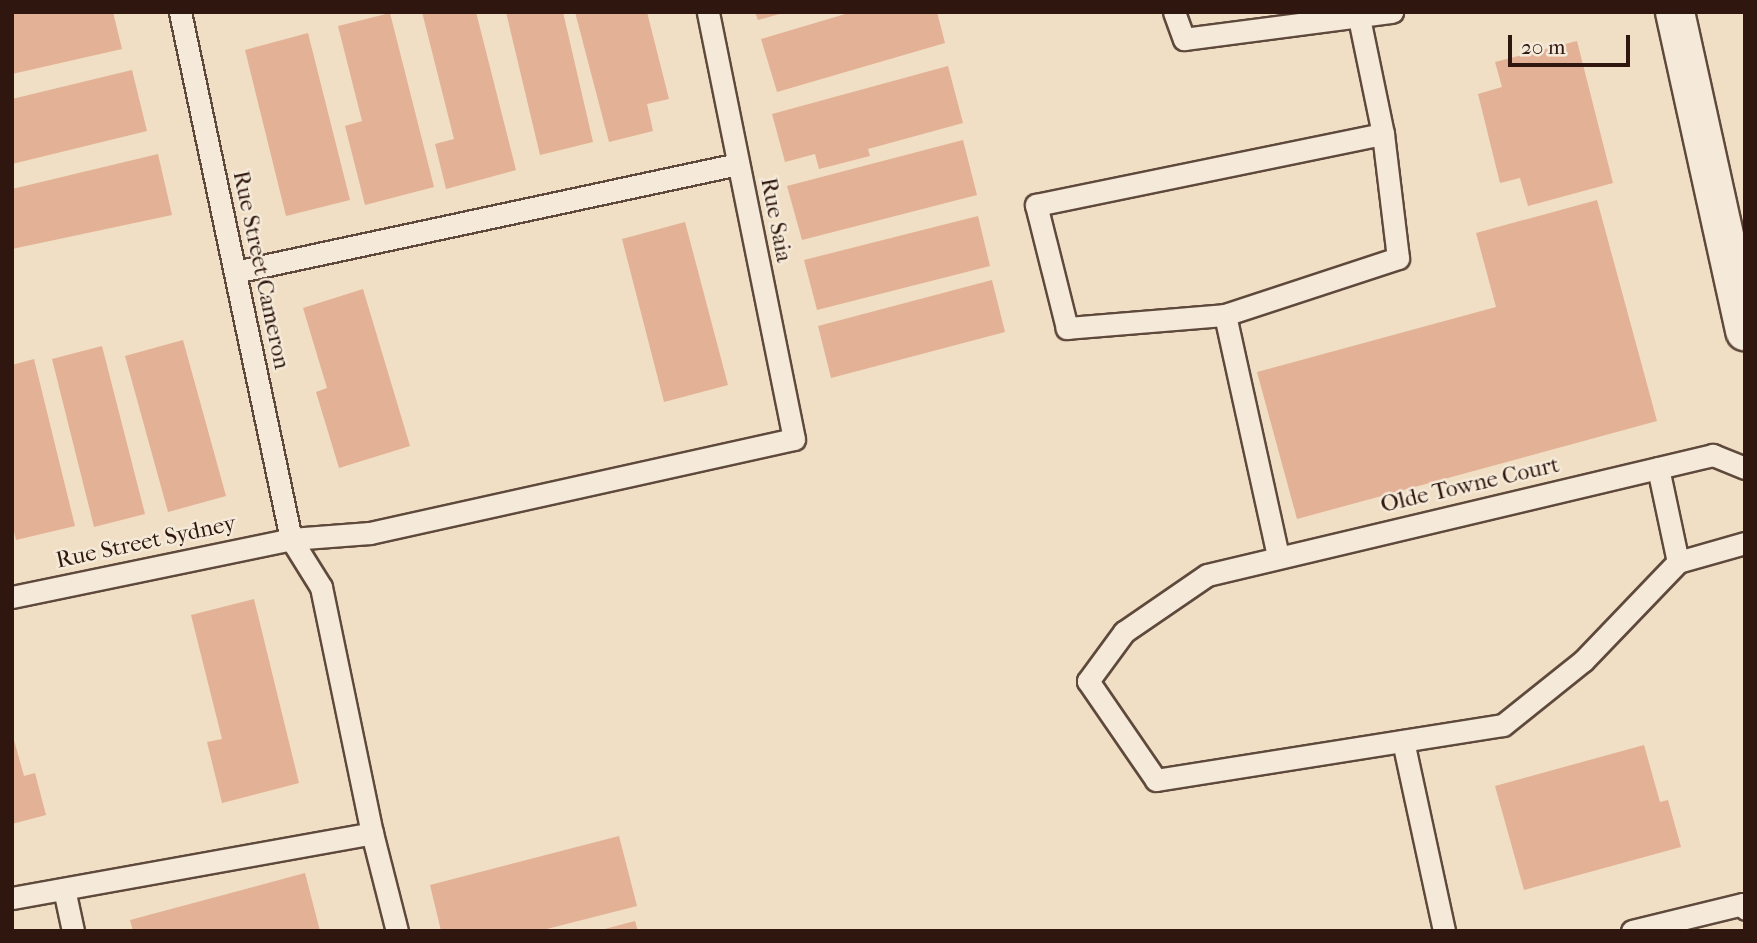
<!DOCTYPE html>
<html>
<head>
<meta charset="utf-8">
<style>
  body { margin:0 }
  #map { position:relative; width:1757px; height:943px; overflow:hidden; background:#f0dfc4; font-family:"IM FELL French Canon",serif }
  div>[style] { position:absolute }
  .building>* { inset:0; background:#e3b195 }
  .roads { filter:drop-shadow(2px 0 #5f493c) drop-shadow(-2px 0 #5f493c) drop-shadow(0 2px #5f493c) drop-shadow(0 -2px #5f493c) }
  .service>* { height:21px; margin:-10.5px; padding:0 10.5px; transform-origin:10.5px; border-radius:10.5px; background:#f5ead9 }
  .tertiary>* { height:38px; margin:-19px; padding:0 19px; transform-origin:19px; border-radius:19px; background:#f5ead9 }
  span { translate:-50% -50%; white-space:nowrap; text-align:center; line-height:1.15; -webkit-text-stroke:5px #f5ead9; paint-order:stroke }
  .street-label { font-size:23px; color:#2f170f }
  .frame { position:absolute; inset:0; border:14px solid #2f170f; pointer-events:none }
  .scale { position:absolute; left:1508px; top:35px; width:122px; height:32px; box-sizing:border-box; border:4px solid #2f170f; border-top:0; padding-left:9px; font-size:21px; line-height:24px; white-space:nowrap; color:#2f170f; -webkit-text-stroke:5px #f5ead9; paint-order:stroke }
</style>
</head>
<body>
<div id="map">
  <div class="building">
    <i style="clip-path:polygon(12px 12px,113px 12px,122px 49px,12px 74px)"></i>
    <i style="clip-path:polygon(422px 12px,476px 12px,516px 170px,446px 189px,435px 144px,454px 139px)"></i>
    <i style="clip-path:polygon(506px 12px,563px 12px,593px 142px,540px 155px)"></i>
    <i style="clip-path:polygon(575px 12px,647px 12px,669px 99px,647px 104px,653px 131px,609px 142px)"></i>
    <i style="clip-path:polygon(755px 12px,782px 12px,783px 13px,758px 20px)"></i>
    <i style="clip-path:polygon(852px 12px,937px 12px,945px 43px,777px 92px,761px 39px)"></i>
    <i style="clip-path:polygon(390px 13px,434px 187px,365px 205px,345px 126px,362px 121px,338px 26px)"></i>
    <i style="clip-path:polygon(308px 33px,350px 200px,286px 216px,245px 50px)"></i>
    <i style="clip-path:polygon(1577px 41px,1613px 183px,1528px 206px,1520px 178px,1500px 183px,1478px 94px,1502px 87px,1495px 62px)"></i>
    <i style="clip-path:polygon(948px 66px,963px 123px,868px 149px,870px 156px,819px 169px,815px 154px,785px 162px,772px 114px)"></i>
    <i style="clip-path:polygon(132px 70px,147px 131px,12px 164px,12px 99px)"></i>
    <i style="clip-path:polygon(963px 140px,977px 195px,802px 240px,787px 186px)"></i>
    <i style="clip-path:polygon(158px 154px,172px 215px,12px 249px,12px 189px)"></i>
    <i style="clip-path:polygon(1597px 200px,1657px 421px,1297px 519px,1257px 372px,1496px 307px,1476px 233px)"></i>
    <i style="clip-path:polygon(978px 216px,990px 266px,817px 310px,804px 260px)"></i>
    <i style="clip-path:polygon(685px 222px,728px 385px,664px 402px,622px 239px)"></i>
    <i style="clip-path:polygon(992px 280px,1005px 332px,831px 378px,818px 326px)"></i>
    <i style="clip-path:polygon(363px 289px,410px 446px,339px 468px,316px 392px,327px 388px,303px 308px)"></i>
    <i style="clip-path:polygon(183px 340px,226px 496px,168px 512px,125px 356px)"></i>
    <i style="clip-path:polygon(102px 346px,145px 514px,94px 527px,52px 359px)"></i>
    <i style="clip-path:polygon(34px 359px,75px 526px,16px 540px,12px 523px,12px 365px)"></i>
    <i style="clip-path:polygon(254px 599px,299px 783px,222px 803px,207px 742px,222px 739px,191px 615px)"></i>
    <i style="clip-path:polygon(12px 733px,24px 776px,35px 773px,46px 815px,12px 824px)"></i>
    <i style="clip-path:polygon(1644px 745px,1660px 802px,1668px 800px,1681px 847px,1524px 890px,1495px 786px)"></i>
    <i style="clip-path:polygon(619px 836px,637px 906px,539px 931px,441px 931px,430px 885px)"></i>
    <i style="clip-path:polygon(305px 873px,320px 931px,133px 931px,130px 920px)"></i>
    <i style="clip-path:polygon(635px 921px,638px 931px,601px 931px,601px 930px)"></i>
  </div>
  <div class="roads">
    <div class="service">
      <i style="left:180px;top:12px;width:539px;rotate:78.11deg"></i>
      <i style="left:291px;top:539px;width:57px;rotate:58deg"></i>
      <i style="left:321px;top:587px;width:251px;rotate:78.3deg"></i>
      <i style="left:1174px;top:12px;width:29px;rotate:70deg"></i>
      <i style="left:1184px;top:39px;width:210px;rotate:-7.4deg"></i>
      <i style="left:1359px;top:18px;width:118px;rotate:78.3deg"></i>
      <i style="left:235px;top:272px;width:514px;rotate:-12.12deg"></i>
      <i style="left:1225px;top:315px;width:159px;rotate:175.3deg"></i>
      <i style="left:1067px;top:328px;width:127px;rotate:-104.1deg"></i>
      <i style="left:1036px;top:205px;width:354px;rotate:-11.6deg"></i>
      <i style="left:1383px;top:134px;width:125px;rotate:83.1deg"></i>
      <i style="left:1398px;top:258px;width:182px;rotate:161.8deg"></i>
      <i style="left:1225px;top:315px;width:248px;rotate:77.6deg"></i>
      <i style="left:1658px;top:468px;width:96px;rotate:78deg"></i>
      <i style="left:1745px;top:468px;width:35px;rotate:-158deg"></i>
      <i style="left:1713px;top:455px;width:520px;rotate:166.66deg"></i>
      <i style="left:1207px;top:575px;width:101px;rotate:145.5deg"></i>
      <i style="left:1124px;top:632px;width:61px;rotate:126.3deg"></i>
      <i style="left:1088px;top:681px;width:120px;rotate:55.5deg"></i>
      <i style="left:1156px;top:780px;width:351px;rotate:-9deg"></i>
      <i style="left:1503px;top:725px;width:102px;rotate:-38.7deg"></i>
      <i style="left:1583px;top:661px;width:137px;rotate:-46.2deg"></i>
      <i style="left:1678px;top:562px;width:70px;rotate:-15.8deg"></i>
      <i style="left:12px;top:597px;width:285px;rotate:-11.7deg"></i>
      <i style="left:291px;top:539px;width:79px;rotate:-4.3deg"></i>
      <i style="left:370px;top:533px;width:434px;rotate:-12.5deg"></i>
      <i style="left:794px;top:439px;width:436px;rotate:-101.4deg"></i>
      <i style="left:1403px;top:741px;width:194px;rotate:77.8deg"></i>
      <i style="left:64px;top:889px;width:43px;rotate:77.9deg"></i>
      <i style="left:12px;top:898px;width:366px;rotate:-10.2deg"></i>
      <i style="left:372px;top:833px;width:101px;rotate:75.7deg"></i>
      <i style="left:1632px;top:931px;width:114px;rotate:-13.7deg"></i>
      <i style="left:1743px;top:904px;width:5px;rotate:68deg"></i>
    </div>
    <div class="tertiary">
      <i style="left:1675px;top:12px;width:327px;rotate:77.6deg"></i>
    </div>
  </div>
  <div class="street-label">
    <span style="left:776px;top:220px;rotate:79deg">Rue Saia</span>
    <span style="left:261px;top:270px;rotate:78deg">Rue Street Cameron</span>
    <span style="left:1470px;top:485px;rotate:-13deg">Olde Towne Court</span>
    <span style="left:146px;top:542px;rotate:-12deg">Rue Street Sydney</span>
  </div>
  <div class="frame"></div>
  <div class="scale">20 m</div>
</div>
</body>
</html>
